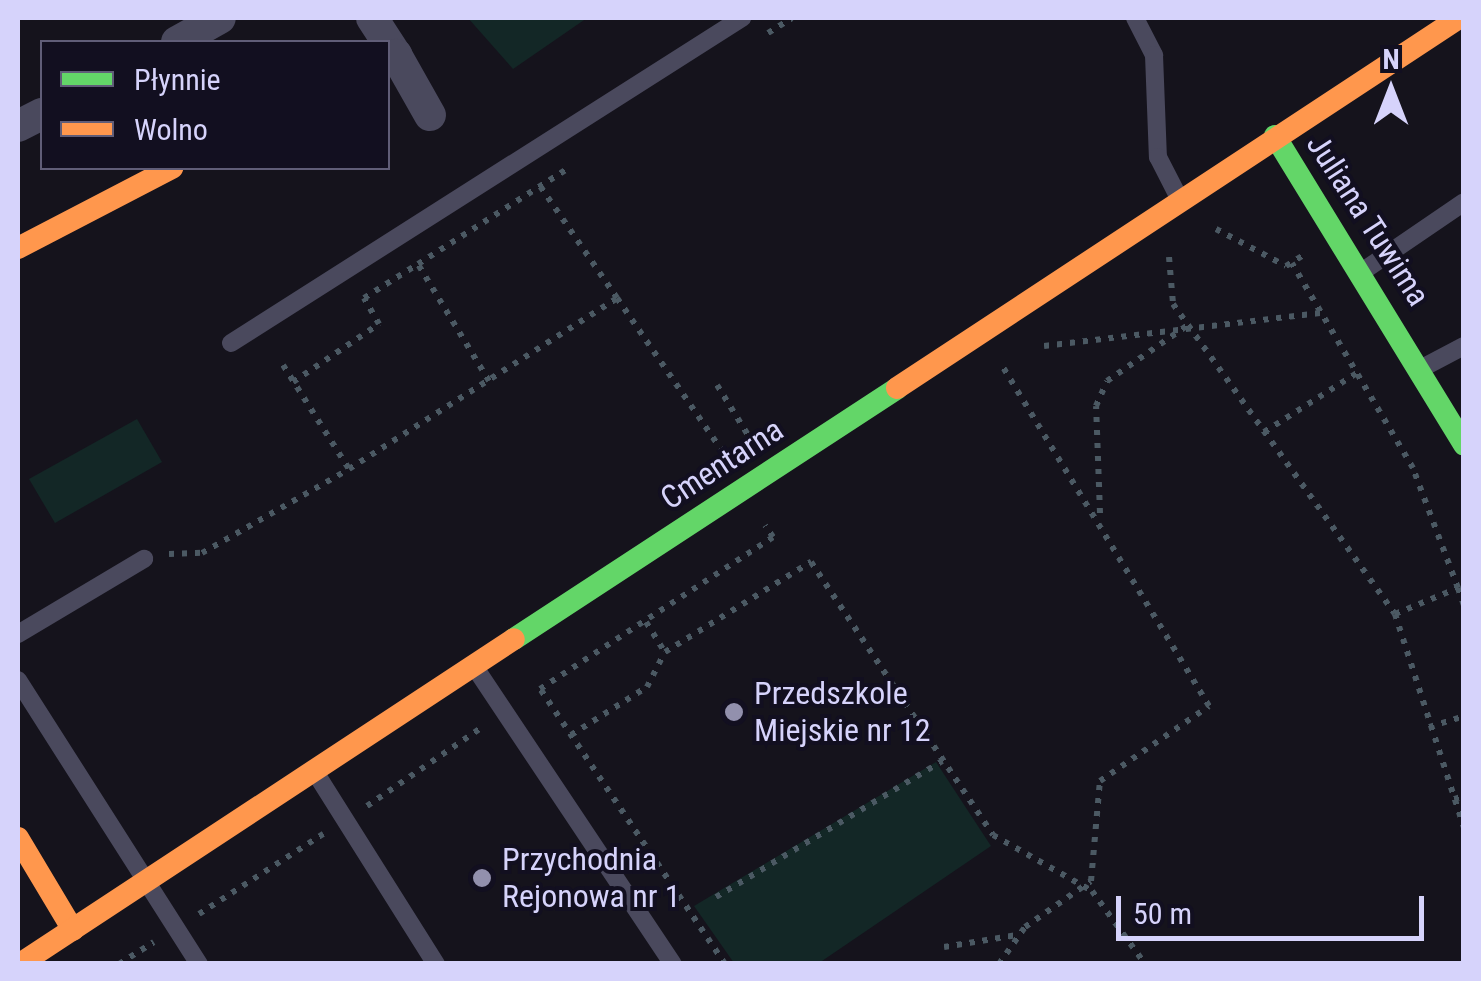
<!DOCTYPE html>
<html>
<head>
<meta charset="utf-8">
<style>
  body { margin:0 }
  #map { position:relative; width:1481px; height:981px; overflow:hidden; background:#15131c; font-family:"Roboto Condensed",sans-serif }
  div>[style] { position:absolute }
  .green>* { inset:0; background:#132726 }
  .path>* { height:6px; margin-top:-3px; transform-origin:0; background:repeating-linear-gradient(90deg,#4b5963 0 5px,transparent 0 13px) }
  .lane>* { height:18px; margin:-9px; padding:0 9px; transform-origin:9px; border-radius:9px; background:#4a495d }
  .street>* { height:32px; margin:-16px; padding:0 16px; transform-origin:16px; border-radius:16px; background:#4a495d }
  .fast>* { height:22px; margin:-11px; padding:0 11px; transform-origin:11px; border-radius:11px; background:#63d668 }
  .slow>* { height:22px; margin:-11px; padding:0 11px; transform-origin:11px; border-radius:11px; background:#ff974d }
  .dots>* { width:28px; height:28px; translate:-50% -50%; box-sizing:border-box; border:5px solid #120f20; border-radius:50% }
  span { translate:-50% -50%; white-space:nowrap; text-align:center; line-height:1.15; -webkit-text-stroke:8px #120f20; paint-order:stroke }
  .street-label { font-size:32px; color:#d6d3fb }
  .poi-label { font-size:32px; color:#d6d3fb }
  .left { translate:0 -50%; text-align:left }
  .frame { position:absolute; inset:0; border:20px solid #d6d3fb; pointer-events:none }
  .legend { position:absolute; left:40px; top:40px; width:350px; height:130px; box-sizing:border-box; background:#120f20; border:2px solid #605d78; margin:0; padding:12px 18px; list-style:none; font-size:30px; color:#d6d3fb }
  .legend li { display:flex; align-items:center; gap:20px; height:50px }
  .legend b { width:50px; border:2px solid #605d78 }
  .north { position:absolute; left:1341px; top:40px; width:100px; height:100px; -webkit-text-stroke:8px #120f20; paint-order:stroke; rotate:0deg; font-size:28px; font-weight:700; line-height:40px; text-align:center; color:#d6d3fb }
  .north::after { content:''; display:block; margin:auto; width:35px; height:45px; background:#d6d3fb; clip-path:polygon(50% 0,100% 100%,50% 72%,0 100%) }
  .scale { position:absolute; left:1116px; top:896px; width:308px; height:45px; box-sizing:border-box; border:5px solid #d6d3fb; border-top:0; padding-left:12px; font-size:30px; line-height:35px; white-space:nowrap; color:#d6d3fb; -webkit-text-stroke:8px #120f20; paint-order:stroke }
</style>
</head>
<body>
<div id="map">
  <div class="green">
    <i style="clip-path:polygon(468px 18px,587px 18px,513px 69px)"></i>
    <i style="clip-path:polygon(137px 419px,162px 462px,55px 523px,29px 479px)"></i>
    <i style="clip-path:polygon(936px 762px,991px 846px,819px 963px,734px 963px,694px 906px)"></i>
  </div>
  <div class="path">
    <i style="left:768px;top:33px;width:28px;rotate:-32deg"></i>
    <i style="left:1216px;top:229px;width:79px;rotate:27.9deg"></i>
    <i style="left:1286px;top:266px;width:19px;rotate:-32deg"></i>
    <i style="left:1169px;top:257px;width:47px;rotate:85.1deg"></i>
    <i style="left:1173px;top:304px;width:381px;rotate:54.4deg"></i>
    <i style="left:1395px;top:614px;width:68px;rotate:-22.4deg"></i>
    <i style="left:1458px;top:588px;width:128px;rotate:-110.6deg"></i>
    <i style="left:1413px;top:468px;width:238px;rotate:-120.6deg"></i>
    <i style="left:617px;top:298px;width:187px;rotate:55.5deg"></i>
    <i style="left:1044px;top:346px;width:280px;rotate:-6.8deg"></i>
    <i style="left:283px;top:365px;width:123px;rotate:57.6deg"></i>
    <i style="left:349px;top:469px;width:318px;rotate:-32.5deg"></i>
    <i style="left:617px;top:298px;width:136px;rotate:-124.5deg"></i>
    <i style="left:489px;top:381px;width:137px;rotate:-121.3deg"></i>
    <i style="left:418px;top:264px;width:177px;rotate:-32.5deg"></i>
    <i style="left:293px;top:382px;width:104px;rotate:-34deg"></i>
    <i style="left:379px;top:324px;width:30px;rotate:-120deg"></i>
    <i style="left:364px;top:298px;width:64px;rotate:-32.2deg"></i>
    <i style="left:717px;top:385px;width:59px;rotate:58.2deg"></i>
    <i style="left:1264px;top:432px;width:110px;rotate:-32.4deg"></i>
    <i style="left:1100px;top:513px;width:107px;rotate:-92.1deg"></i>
    <i style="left:1096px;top:406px;width:27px;rotate:-66deg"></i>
    <i style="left:1107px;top:381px;width:98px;rotate:-34.7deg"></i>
    <i style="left:169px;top:554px;width:33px;rotate:-2deg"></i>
    <i style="left:202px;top:553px;width:169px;rotate:-29.7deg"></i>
    <i style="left:1458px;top:588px;width:18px;rotate:71deg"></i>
    <i style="left:1395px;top:614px;width:225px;rotate:72.1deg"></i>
    <i style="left:646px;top:622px;width:36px;rotate:58deg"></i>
    <i style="left:665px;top:652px;width:172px;rotate:-31.7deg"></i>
    <i style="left:811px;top:562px;width:328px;rotate:56.3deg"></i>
    <i style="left:993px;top:835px;width:114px;rotate:29.5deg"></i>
    <i style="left:1092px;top:891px;width:90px;rotate:54deg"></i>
    <i style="left:1429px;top:727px;width:37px;rotate:-17deg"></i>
    <i style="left:571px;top:735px;width:90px;rotate:-32.3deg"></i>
    <i style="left:647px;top:687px;width:39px;rotate:-63deg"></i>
    <i style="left:1454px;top:799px;width:10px;rotate:-17deg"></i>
    <i style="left:367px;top:806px;width:138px;rotate:-34.4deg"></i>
    <i style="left:716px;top:897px;width:264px;rotate:-31deg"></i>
    <i style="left:199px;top:914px;width:148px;rotate:-32.8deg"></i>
    <i style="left:944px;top:947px;width:74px;rotate:-9.3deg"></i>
    <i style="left:119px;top:964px;width:41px;rotate:-32.2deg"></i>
    <i style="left:725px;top:964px;width:331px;rotate:-123.9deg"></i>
    <i style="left:540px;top:689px;width:278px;rotate:-33.1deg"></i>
    <i style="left:773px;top:537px;width:14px;rotate:-124deg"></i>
    <i style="left:999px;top:964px;width:45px;rotate:-54.9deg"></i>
    <i style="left:1025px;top:927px;width:80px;rotate:-34.9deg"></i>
    <i style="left:1091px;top:881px;width:100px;rotate:-84.9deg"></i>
    <i style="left:1100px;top:781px;width:132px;rotate:-34.5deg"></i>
    <i style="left:1209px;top:706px;width:397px;rotate:-121.3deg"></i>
  </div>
  <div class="lane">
    <i style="left:1135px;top:18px;width:42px;rotate:62.8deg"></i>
    <i style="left:1154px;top:55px;width:102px;rotate:87.8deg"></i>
    <i style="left:1158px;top:157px;width:46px;rotate:62.9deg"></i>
    <i style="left:1363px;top:271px;width:122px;rotate:-34.3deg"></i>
    <i style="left:231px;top:343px;width:606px;rotate:-32.46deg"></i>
    <i style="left:1424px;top:367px;width:45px;rotate:-27.7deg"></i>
    <i style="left:18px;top:634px;width:147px;rotate:-30.8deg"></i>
    <i style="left:474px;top:666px;width:358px;rotate:56.3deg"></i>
    <i style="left:18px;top:680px;width:337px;rotate:57.5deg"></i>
    <i style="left:315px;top:772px;width:227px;rotate:57.8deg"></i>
  </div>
  <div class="street">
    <i style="left:372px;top:18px;width:44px;rotate:57deg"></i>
    <i style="left:177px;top:42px;width:49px;rotate:-29.2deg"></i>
    <i style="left:388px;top:58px;width:9px;rotate:-21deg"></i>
    <i style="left:396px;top:55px;width:69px;rotate:60.5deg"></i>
    <i style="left:18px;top:126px;width:27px;rotate:-27deg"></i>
  </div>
  <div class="fast">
    <i style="left:1275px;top:136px;width:362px;rotate:58.5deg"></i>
    <i style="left:514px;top:639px;width:458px;rotate:-33.2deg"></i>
  </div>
  <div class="slow">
    <i style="left:18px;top:248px;width:174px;rotate:-27.5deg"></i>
    <i style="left:897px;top:388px;width:673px;rotate:-33.36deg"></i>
    <i style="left:18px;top:838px;width:107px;rotate:59.1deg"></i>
    <i style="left:20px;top:964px;width:591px;rotate:-33.34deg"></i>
  </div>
  <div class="dots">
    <i style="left:734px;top:712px;background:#9290ad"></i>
    <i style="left:482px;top:878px;background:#9290ad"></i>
  </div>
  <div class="street-label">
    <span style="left:1368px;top:220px;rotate:57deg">Juliana Tuwima</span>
    <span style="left:722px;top:464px;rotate:-33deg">Cmentarna</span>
  </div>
  <div class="poi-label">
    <span class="left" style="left:754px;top:712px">Przedszkole<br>Miejskie nr 12</span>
    <span class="left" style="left:502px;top:878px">Przychodnia<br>Rejonowa nr 1</span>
  </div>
  <div class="frame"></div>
  <ul class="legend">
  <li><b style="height:12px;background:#63d668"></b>Płynnie</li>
  <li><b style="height:12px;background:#ff974d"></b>Wolno</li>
  </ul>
  <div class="north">N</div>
  <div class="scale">50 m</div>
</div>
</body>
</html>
